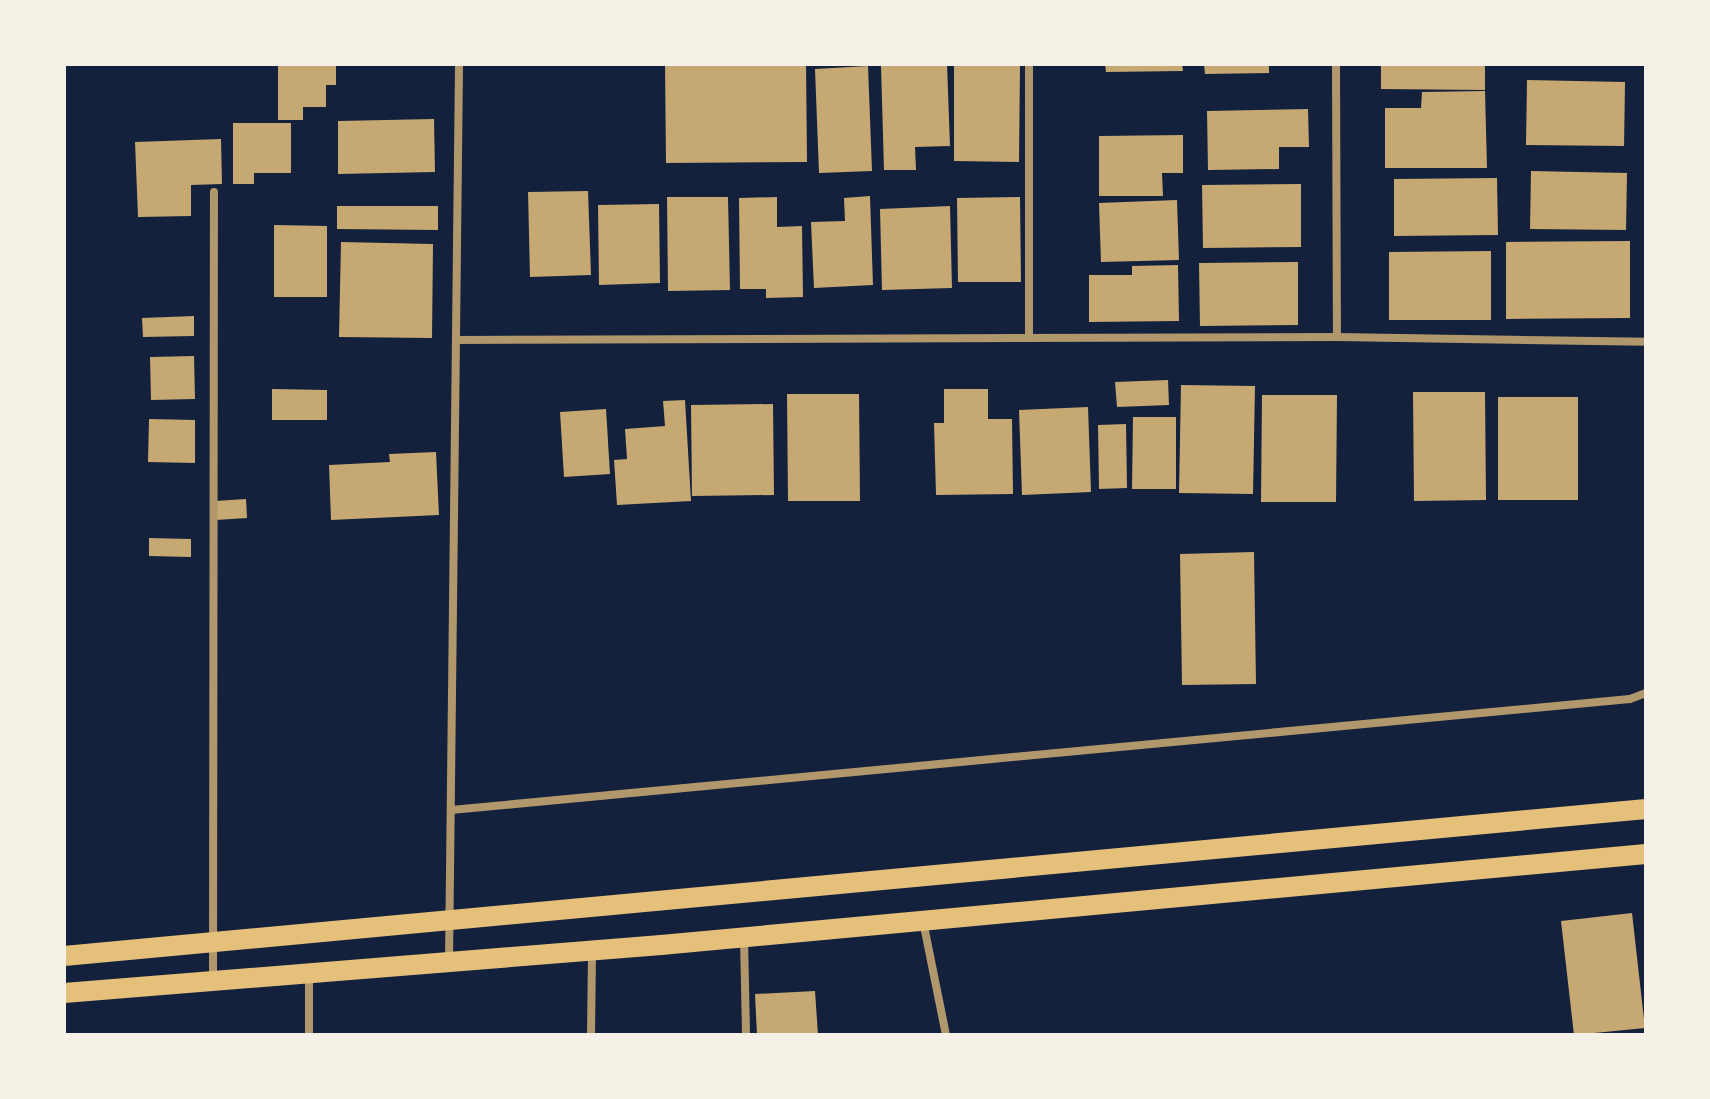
<!DOCTYPE html>
<html>
<head>
<meta charset="utf-8">
<style>
  body { margin:0 }
  #map { position:relative; width:1710px; height:1099px; overflow:hidden; background:#14213d; font-family:Poppins,sans-serif }
  div>[style] { position:absolute }
  .building>* { inset:0; background:#c6a872 }
  .minor>* { height:8px; margin:-4px; padding:0 4px; transform-origin:4px; border-radius:4px; background:#b1986c }
  .primary>* { height:20px; margin:-10px; padding:0 10px; transform-origin:10px; border-radius:10px; background:#e5c07b }
  span { translate:-50% -50%; white-space:nowrap; text-align:center; line-height:1.15; -webkit-text-stroke:7px #f6f1e7; paint-order:stroke }
  .frame { position:absolute; inset:0; border:66px solid #f6f1e7; pointer-events:none }
</style>
</head>
<body>
<div id="map">
  <div class="building">
    <i style="clip-path:polygon(278px 64px,336px 64px,336px 85px,326px 85px,326px 107px,303px 107px,303px 120px,278px 120px)"></i>
    <i style="clip-path:polygon(665px 64px,806px 64px,807px 162px,666px 163px)"></i>
    <i style="clip-path:polygon(947px 64px,950px 146px,915px 147px,916px 170px,884px 170px,881px 66px)"></i>
    <i style="clip-path:polygon(954px 64px,1020px 64px,1019px 162px,954px 161px)"></i>
    <i style="clip-path:polygon(1105px 64px,1182px 64px,1183px 71px,1106px 72px)"></i>
    <i style="clip-path:polygon(1204px 64px,1269px 64px,1269px 73px,1205px 74px)"></i>
    <i style="clip-path:polygon(1381px 64px,1485px 64px,1485px 90px,1381px 89px)"></i>
    <i style="clip-path:polygon(868px 66px,872px 171px,819px 173px,815px 69px)"></i>
    <i style="clip-path:polygon(1527px 80px,1625px 82px,1624px 146px,1526px 145px)"></i>
    <i style="clip-path:polygon(1485px 91px,1487px 168px,1385px 168px,1385px 108px,1421px 108px,1422px 92px)"></i>
    <i style="clip-path:polygon(1308px 109px,1309px 147px,1279px 147px,1279px 169px,1208px 170px,1207px 111px)"></i>
    <i style="clip-path:polygon(434px 119px,435px 172px,338px 174px,338px 121px)"></i>
    <i style="clip-path:polygon(233px 123px,291px 123px,291px 173px,254px 173px,254px 184px,233px 184px)"></i>
    <i style="clip-path:polygon(1183px 135px,1183px 173px,1162px 173px,1163px 196px,1099px 196px,1099px 136px)"></i>
    <i style="clip-path:polygon(221px 139px,222px 184px,191px 185px,191px 216px,138px 217px,135px 142px)"></i>
    <i style="clip-path:polygon(1531px 171px,1627px 173px,1626px 230px,1530px 229px)"></i>
    <i style="clip-path:polygon(1497px 178px,1498px 235px,1394px 236px,1394px 179px)"></i>
    <i style="clip-path:polygon(1301px 184px,1301px 247px,1203px 248px,1202px 185px)"></i>
    <i style="clip-path:polygon(588px 191px,591px 275px,530px 277px,528px 192px)"></i>
    <i style="clip-path:polygon(870px 196px,873px 285px,814px 288px,811px 222px,845px 221px,844px 198px)"></i>
    <i style="clip-path:polygon(667px 197px,728px 197px,730px 290px,668px 291px)"></i>
    <i style="clip-path:polygon(777px 197px,777px 227px,802px 226px,803px 297px,766px 298px,766px 289px,740px 289px,739px 198px)"></i>
    <i style="clip-path:polygon(1020px 197px,1021px 282px,958px 282px,957px 198px)"></i>
    <i style="clip-path:polygon(1177px 200px,1179px 260px,1101px 262px,1099px 203px)"></i>
    <i style="clip-path:polygon(659px 204px,660px 283px,599px 285px,598px 205px)"></i>
    <i style="clip-path:polygon(337px 206px,438px 206px,438px 230px,337px 229px)"></i>
    <i style="clip-path:polygon(950px 206px,952px 288px,882px 290px,880px 209px)"></i>
    <i style="clip-path:polygon(274px 225px,327px 226px,327px 297px,274px 297px)"></i>
    <i style="clip-path:polygon(1630px 241px,1630px 318px,1506px 319px,1506px 242px)"></i>
    <i style="clip-path:polygon(341px 242px,433px 244px,432px 338px,339px 337px)"></i>
    <i style="clip-path:polygon(1491px 251px,1491px 320px,1389px 320px,1389px 252px)"></i>
    <i style="clip-path:polygon(1298px 262px,1298px 325px,1200px 326px,1199px 263px)"></i>
    <i style="clip-path:polygon(1178px 265px,1179px 321px,1089px 322px,1089px 275px,1132px 275px,1132px 266px)"></i>
    <i style="clip-path:polygon(194px 316px,194px 336px,143px 337px,142px 318px)"></i>
    <i style="clip-path:polygon(194px 356px,195px 399px,151px 400px,150px 357px)"></i>
    <i style="clip-path:polygon(1168px 380px,1169px 405px,1117px 407px,1115px 382px)"></i>
    <i style="clip-path:polygon(1181px 385px,1255px 386px,1253px 494px,1179px 493px)"></i>
    <i style="clip-path:polygon(272px 389px,327px 390px,327px 420px,272px 420px)"></i>
    <i style="clip-path:polygon(944px 389px,988px 389px,988px 419px,1012px 419px,1013px 494px,936px 495px,934px 423px,944px 423px)"></i>
    <i style="clip-path:polygon(1413px 392px,1485px 392px,1486px 500px,1414px 501px)"></i>
    <i style="clip-path:polygon(787px 394px,859px 394px,860px 501px,788px 501px)"></i>
    <i style="clip-path:polygon(1262px 395px,1337px 395px,1336px 502px,1261px 502px)"></i>
    <i style="clip-path:polygon(1498px 397px,1578px 397px,1578px 500px,1498px 500px)"></i>
    <i style="clip-path:polygon(685px 400px,691px 501px,617px 505px,614px 460px,627px 459px,625px 429px,665px 426px,663px 401px)"></i>
    <i style="clip-path:polygon(773px 404px,774px 495px,692px 496px,691px 405px)"></i>
    <i style="clip-path:polygon(1088px 407px,1091px 492px,1022px 495px,1019px 410px)"></i>
    <i style="clip-path:polygon(606px 409px,610px 474px,564px 477px,560px 412px)"></i>
    <i style="clip-path:polygon(1133px 417px,1176px 417px,1176px 489px,1132px 489px)"></i>
    <i style="clip-path:polygon(149px 419px,195px 420px,195px 463px,148px 462px)"></i>
    <i style="clip-path:polygon(1126px 424px,1127px 488px,1099px 489px,1098px 425px)"></i>
    <i style="clip-path:polygon(436px 452px,439px 515px,331px 520px,329px 465px,390px 462px,389px 454px)"></i>
    <i style="clip-path:polygon(246px 499px,247px 518px,216px 520px,215px 501px)"></i>
    <i style="clip-path:polygon(149px 538px,191px 539px,191px 557px,149px 556px)"></i>
    <i style="clip-path:polygon(1254px 552px,1256px 684px,1182px 685px,1180px 554px)"></i>
    <i style="clip-path:polygon(1632px 913px,1645px 1028px,1574px 1035px,1561px 921px)"></i>
    <i style="clip-path:polygon(815px 991px,818px 1035px,757px 1035px,755px 994px)"></i>
  </div>
  <div class="minor">
    <i style="left:1029px;top:64px;width:273px;rotate:90deg"></i>
    <i style="left:1336px;top:64px;width:273px;rotate:89.8deg"></i>
    <i style="left:456px;top:340px;width:881px;rotate:-0.2deg"></i>
    <i style="left:1337px;top:337px;width:309px;rotate:0.9deg"></i>
    <i style="left:451px;top:810px;width:1184px;rotate:-5.38deg"></i>
    <i style="left:1630px;top:699px;width:17px;rotate:-21deg"></i>
    <i style="left:923px;top:921px;width:116px;rotate:78.6deg"></i>
    <i style="left:744px;top:938px;width:97px;rotate:88.8deg"></i>
    <i style="left:449px;top:962px;width:898px;rotate:-89.36deg"></i>
    <i style="left:213px;top:979px;width:787px;rotate:-89.93deg"></i>
    <i style="left:309px;top:1035px;width:62px;rotate:-90deg"></i>
    <i style="left:591px;top:1035px;width:83px;rotate:-89.3deg"></i>
  </div>
  <div class="primary">
    <i style="left:64px;top:956px;width:1589px;rotate:-5.31deg"></i>
    <i style="left:64px;top:993px;width:599px;rotate:-4.6deg"></i>
    <i style="left:661px;top:945px;width:989px;rotate:-5.28deg"></i>
  </div>
  <div class="frame"></div>
</div>
</body>
</html>
